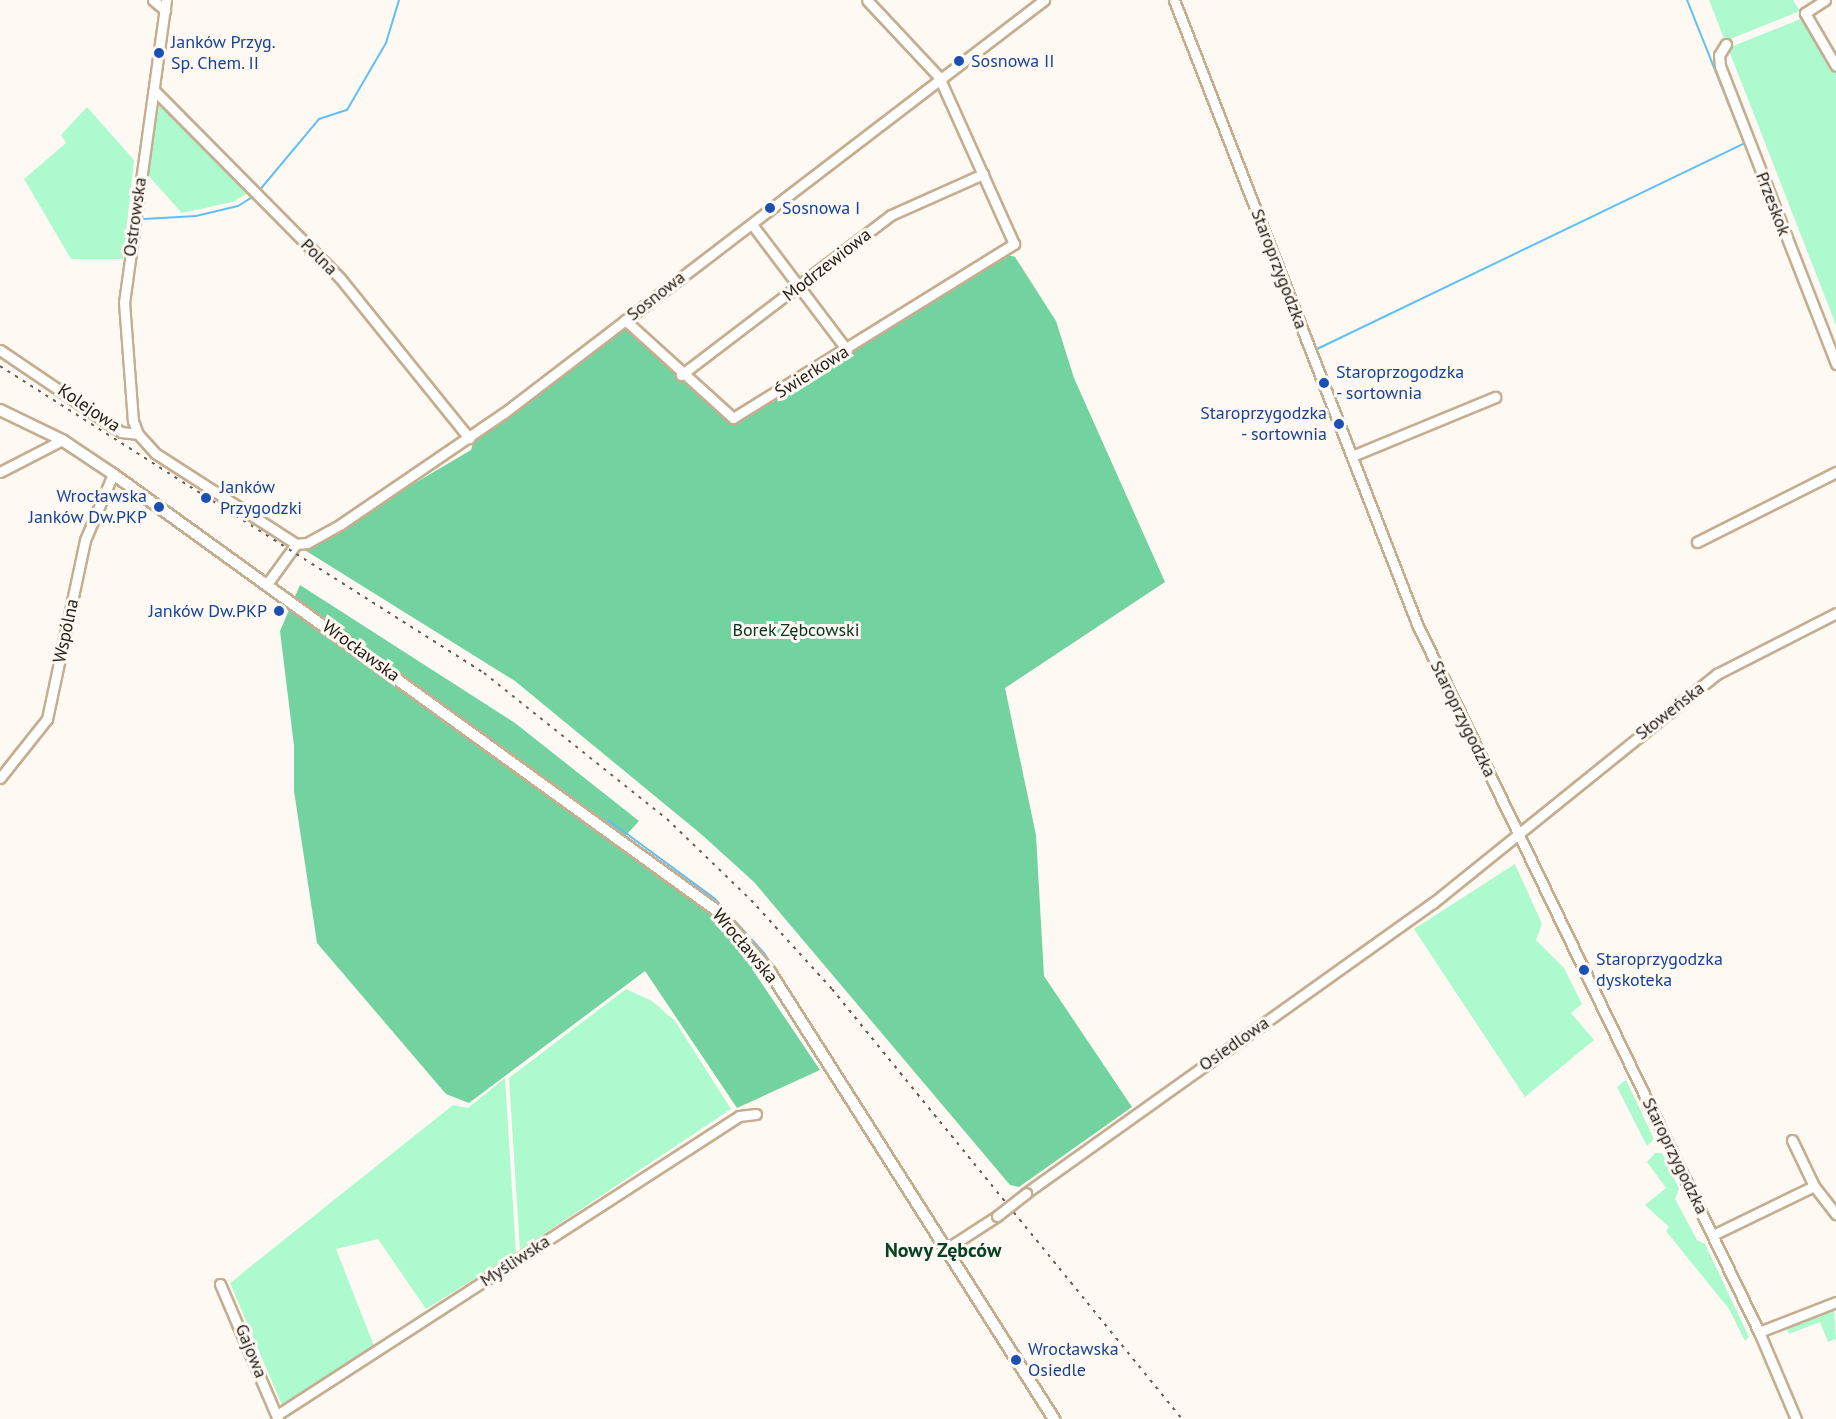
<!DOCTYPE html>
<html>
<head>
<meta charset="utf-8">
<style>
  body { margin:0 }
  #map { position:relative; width:1836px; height:1419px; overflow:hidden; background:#fef9f3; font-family:"PT Sans",sans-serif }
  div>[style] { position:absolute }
  .green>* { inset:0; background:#acface }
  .forest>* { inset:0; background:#73d3a0 }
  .stream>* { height:2px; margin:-1px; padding:0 1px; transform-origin:1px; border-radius:1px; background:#60c0f6 }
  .roads { filter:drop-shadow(2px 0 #c5ae90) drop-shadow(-2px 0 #c5ae90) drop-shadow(0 2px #c5ae90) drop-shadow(0 -2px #c5ae90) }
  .minor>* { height:9px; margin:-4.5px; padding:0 4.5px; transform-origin:4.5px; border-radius:4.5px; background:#fff }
  .major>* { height:10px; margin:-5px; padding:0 5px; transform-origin:5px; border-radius:5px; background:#fff }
  .rail>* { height:2px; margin-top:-1px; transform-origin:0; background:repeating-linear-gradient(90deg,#655e54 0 3px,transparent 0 9px) }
  .bridges { filter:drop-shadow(2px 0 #c5ae90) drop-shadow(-2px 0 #c5ae90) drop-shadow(0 2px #c5ae90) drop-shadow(0 -2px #c5ae90) }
  .minor-bridge>* { height:9px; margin:-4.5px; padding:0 4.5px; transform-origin:4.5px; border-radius:4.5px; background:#fff }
  .dots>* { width:16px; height:16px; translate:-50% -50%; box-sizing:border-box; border:3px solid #fef9f3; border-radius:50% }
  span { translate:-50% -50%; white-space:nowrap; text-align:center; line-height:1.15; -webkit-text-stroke:6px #fef9f3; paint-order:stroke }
  .transit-label { font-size:18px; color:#164399 }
  .left { translate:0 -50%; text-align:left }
  .right { translate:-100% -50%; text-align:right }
  .street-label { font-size:18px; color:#241b10 }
  .park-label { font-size:18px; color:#06321e }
  .neighbourhood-label { font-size:20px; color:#074222; font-weight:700 }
</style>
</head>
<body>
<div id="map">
  <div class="green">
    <i style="clip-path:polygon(1709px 0,1793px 0,1800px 11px,1725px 41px)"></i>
    <i style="clip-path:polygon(1803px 18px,1836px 72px,1836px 325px,1728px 48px)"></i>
    <i style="clip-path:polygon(160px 101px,250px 192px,232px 202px,182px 213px,147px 174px)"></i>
    <i style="clip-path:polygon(87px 107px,134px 160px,123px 259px,71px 259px,24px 179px,66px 143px,61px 135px)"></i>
    <i style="clip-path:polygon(1515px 864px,1542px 924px,1536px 940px,1564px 968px,1582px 1004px,1571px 1013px,1594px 1040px,1525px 1097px,1414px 929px)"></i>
    <i style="clip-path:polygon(626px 989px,652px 1001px,675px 1021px,731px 1109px,520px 1250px,509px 1078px)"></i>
    <i style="clip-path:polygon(505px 1078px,516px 1253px,426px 1309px,378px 1239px,336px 1249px,374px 1346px,282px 1405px,230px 1283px,453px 1105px,468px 1108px)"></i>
    <i style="clip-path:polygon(1626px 1080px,1654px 1139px,1647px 1146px,1617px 1087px)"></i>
    <i style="clip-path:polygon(1655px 1153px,1662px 1153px,1679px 1189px,1675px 1199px,1697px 1240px,1705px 1244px,1749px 1337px,1745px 1341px,1729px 1309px,1666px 1231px,1669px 1227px,1645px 1205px,1666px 1188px,1647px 1162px)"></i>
    <i style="clip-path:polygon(1834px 1309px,1836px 1339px,1828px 1342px,1820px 1322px,1789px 1334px,1786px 1327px)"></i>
  </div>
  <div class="forest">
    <i style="clip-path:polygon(1005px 254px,1015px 257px,1056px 321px,1074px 378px,1165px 582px,1005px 688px,1036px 835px,1044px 976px,1132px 1107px,1019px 1187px,1010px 1185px,754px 882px,701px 834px,515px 681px,303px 549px,471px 450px,474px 440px,625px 327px,733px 423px)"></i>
    <i style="clip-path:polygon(300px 585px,515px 723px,639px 821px,618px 844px,686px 892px,748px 950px,759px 964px,752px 969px,820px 1070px,737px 1108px,645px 971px,469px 1103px,446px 1094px,317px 943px,294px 791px,294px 746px,280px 631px)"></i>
  </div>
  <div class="stream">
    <i style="left:1687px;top:0;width:188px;rotate:68.2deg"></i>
    <i style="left:258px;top:192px;width:95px;rotate:-50.1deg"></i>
    <i style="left:319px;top:119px;width:29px;rotate:-18deg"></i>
    <i style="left:347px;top:110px;width:78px;rotate:-59.8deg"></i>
    <i style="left:386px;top:43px;width:45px;rotate:-73.2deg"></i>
    <i style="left:144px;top:219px;width:52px;rotate:-3.3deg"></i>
    <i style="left:196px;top:216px;width:43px;rotate:-13.4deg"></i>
    <i style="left:238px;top:206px;width:19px;rotate:-32deg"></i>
    <i style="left:1810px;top:308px;width:9px;rotate:72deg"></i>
    <i style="left:1315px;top:350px;width:477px;rotate:-25.7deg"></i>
    <i style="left:608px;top:820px;width:133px;rotate:36.4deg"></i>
    <i style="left:715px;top:899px;width:73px;rotate:47.8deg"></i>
    <i style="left:764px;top:953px;width:68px;rotate:57deg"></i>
    <i style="left:805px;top:1016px;width:15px;rotate:58deg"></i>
    <i style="left:817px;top:1035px;width:6px;rotate:59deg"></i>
    <i style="left:823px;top:1046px;width:18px;rotate:56deg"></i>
    <i style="left:838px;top:1068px;width:7px;rotate:56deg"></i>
    <i style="left:845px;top:1079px;width:15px;rotate:58deg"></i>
    <i style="left:863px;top:1107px;width:10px;rotate:61deg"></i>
    <i style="left:875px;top:1127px;width:15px;rotate:58deg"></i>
    <i style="left:888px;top:1148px;width:10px;rotate:53deg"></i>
    <i style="left:901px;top:1169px;width:13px;rotate:58deg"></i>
    <i style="left:914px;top:1189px;width:10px;rotate:53deg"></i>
    <i style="left:926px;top:1207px;width:13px;rotate:58deg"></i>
    <i style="left:938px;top:1227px;width:11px;rotate:56deg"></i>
    <i style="left:972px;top:1280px;width:10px;rotate:53deg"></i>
    <i style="left:983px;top:1297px;width:13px;rotate:58deg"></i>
    <i style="left:997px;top:1318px;width:10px;rotate:61deg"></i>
    <i style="left:1021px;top:1358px;width:73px;rotate:56.7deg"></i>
  </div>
  <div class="roads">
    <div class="minor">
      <i style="left:153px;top:0;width:16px;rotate:40deg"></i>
      <i style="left:166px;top:0;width:305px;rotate:97.9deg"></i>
      <i style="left:124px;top:302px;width:119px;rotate:85.7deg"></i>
      <i style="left:133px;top:421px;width:14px;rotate:69deg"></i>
      <i style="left:138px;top:434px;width:25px;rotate:48deg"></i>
      <i style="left:155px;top:453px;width:168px;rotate:32.8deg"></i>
      <i style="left:1174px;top:0;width:670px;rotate:68.72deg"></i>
      <i style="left:1417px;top:624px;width:786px;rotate:64.22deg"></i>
      <i style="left:1759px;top:1332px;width:95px;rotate:67deg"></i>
      <i style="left:1825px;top:0;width:24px;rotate:147deg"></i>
      <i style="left:1805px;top:13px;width:61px;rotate:59.7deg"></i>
      <i style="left:1726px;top:44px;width:13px;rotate:122deg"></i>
      <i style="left:1719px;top:55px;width:11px;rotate:85deg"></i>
      <i style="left:1720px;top:66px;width:320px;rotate:68.7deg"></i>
      <i style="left:154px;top:90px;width:264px;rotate:45.3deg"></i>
      <i style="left:340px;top:278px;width:206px;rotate:51.1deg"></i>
      <i style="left:754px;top:227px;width:154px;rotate:52.9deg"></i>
      <i style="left:625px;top:320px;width:146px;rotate:42.2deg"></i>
      <i style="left:733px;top:418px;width:331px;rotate:-31.8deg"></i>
      <i style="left:1014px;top:244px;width:183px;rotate:-114.2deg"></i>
      <i style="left:939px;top:77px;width:105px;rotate:-133.1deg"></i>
      <i style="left:0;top:350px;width:146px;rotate:34.1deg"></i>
      <i style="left:121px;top:432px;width:17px;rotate:7deg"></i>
      <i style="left:681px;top:375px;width:264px;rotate:-37.3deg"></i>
      <i style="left:891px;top:215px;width:101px;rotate:-24deg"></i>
      <i style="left:1352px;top:456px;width:155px;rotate:-22.4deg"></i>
      <i style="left:0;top:472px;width:70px;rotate:-27.3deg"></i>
      <i style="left:1697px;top:542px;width:156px;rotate:-26.7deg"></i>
      <i style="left:267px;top:584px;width:49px;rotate:-54.1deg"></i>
      <i style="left:296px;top:544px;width:11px;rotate:-5deg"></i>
      <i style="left:307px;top:543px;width:39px;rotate:-29deg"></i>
      <i style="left:341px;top:524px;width:197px;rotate:-34.3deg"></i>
      <i style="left:504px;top:413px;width:680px;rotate:-37.41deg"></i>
      <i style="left:0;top:778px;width:75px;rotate:-51.5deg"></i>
      <i style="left:47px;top:719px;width:183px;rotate:-78deg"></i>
      <i style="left:85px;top:540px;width:72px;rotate:-67deg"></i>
      <i style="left:1792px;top:1140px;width:51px;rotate:64.4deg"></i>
      <i style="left:1026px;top:1193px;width:500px;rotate:-35.5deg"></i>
      <i style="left:1433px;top:903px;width:365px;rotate:-38.9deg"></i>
      <i style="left:1717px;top:674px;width:134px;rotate:-27.1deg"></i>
      <i style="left:1713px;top:1235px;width:112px;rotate:-25.9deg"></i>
      <i style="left:1814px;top:1186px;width:36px;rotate:52deg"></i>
      <i style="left:946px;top:1249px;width:61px;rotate:-32.9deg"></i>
      <i style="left:220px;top:1284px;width:147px;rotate:66.8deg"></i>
      <i style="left:1759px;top:1332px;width:83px;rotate:-21.3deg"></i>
      <i style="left:277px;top:1415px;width:550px;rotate:-32.91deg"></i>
      <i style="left:739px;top:1116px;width:17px;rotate:-7deg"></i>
    </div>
    <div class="major">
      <i style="left:0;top:410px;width:69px;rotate:25.8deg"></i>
      <i style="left:62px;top:440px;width:61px;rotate:33.7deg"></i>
      <i style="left:113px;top:474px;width:744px;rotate:35.87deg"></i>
      <i style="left:716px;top:910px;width:82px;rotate:48.9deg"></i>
      <i style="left:770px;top:972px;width:530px;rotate:57.57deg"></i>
    </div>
  </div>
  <div class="rail">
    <i style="left:0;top:366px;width:573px;rotate:32.39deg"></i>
    <i style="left:484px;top:673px;width:234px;rotate:38.6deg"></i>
    <i style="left:667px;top:819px;width:117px;rotate:44deg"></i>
    <i style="left:751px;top:900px;width:120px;rotate:47.7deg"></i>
    <i style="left:832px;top:989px;width:554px;rotate:50.86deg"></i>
  </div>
  <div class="bridges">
    <div class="minor-bridge">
      <i style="left:997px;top:1216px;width:37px;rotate:-38deg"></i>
    </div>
  </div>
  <div class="dots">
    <i style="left:159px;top:53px;background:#1a4fb4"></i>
    <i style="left:959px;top:61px;background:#1a4fb4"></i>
    <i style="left:770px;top:208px;background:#1a4fb4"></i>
    <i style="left:1324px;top:383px;background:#1a4fb4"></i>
    <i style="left:1339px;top:424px;background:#1a4fb4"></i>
    <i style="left:206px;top:498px;background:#1a4fb4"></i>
    <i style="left:159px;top:507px;background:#1a4fb4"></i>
    <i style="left:279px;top:611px;background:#1a4fb4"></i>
    <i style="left:1584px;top:970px;background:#1a4fb4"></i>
    <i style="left:1016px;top:1360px;background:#1a4fb4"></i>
  </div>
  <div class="transit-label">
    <span class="left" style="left:171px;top:53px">Janków Przyg.<br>Sp. Chem. II</span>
    <span class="left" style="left:971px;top:61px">Sosnowa II</span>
    <span class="left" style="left:782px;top:208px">Sosnowa I</span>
    <span class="left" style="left:1336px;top:383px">Staroprzogodzka<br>- sortownia</span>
    <span class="right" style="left:1327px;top:424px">Staroprzygodzka<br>- sortownia</span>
    <span class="left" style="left:220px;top:498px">Janków<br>Przygodzki</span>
    <span class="right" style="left:147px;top:507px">Wrocławska<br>Janków Dw.PKP</span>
    <span class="right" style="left:267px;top:611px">Janków Dw.PKP</span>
    <span class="left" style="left:1596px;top:970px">Staroprzygodzka<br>dyskoteka</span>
    <span class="left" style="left:1028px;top:1360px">Wrocławska<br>Osiedle</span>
  </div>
  <div class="street-label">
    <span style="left:1773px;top:204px;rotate:69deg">Przeskok</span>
    <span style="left:135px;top:217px;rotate:-82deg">Ostrowska</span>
    <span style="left:319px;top:257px;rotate:45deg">Polna</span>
    <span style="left:827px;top:265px;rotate:-38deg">Modrzewiowa</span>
    <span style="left:1279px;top:269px;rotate:69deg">Staroprzygodzka</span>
    <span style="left:656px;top:296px;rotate:-38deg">Sosnowa</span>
    <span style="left:812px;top:372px;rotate:-32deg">Świerkowa</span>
    <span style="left:89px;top:408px;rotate:34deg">Kolejowa</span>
    <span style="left:66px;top:631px;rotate:-78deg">Wspólna</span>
    <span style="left:361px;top:651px;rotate:36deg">Wrocławska</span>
    <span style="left:1670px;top:711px;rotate:-38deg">Słoweńska</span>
    <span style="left:1463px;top:719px;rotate:64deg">Staroprzygodzka</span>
    <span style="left:745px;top:946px;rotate:50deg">Wrocławska</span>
    <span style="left:1234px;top:1044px;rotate:-35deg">Osiedlowa</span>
    <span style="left:1675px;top:1156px;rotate:64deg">Staroprzygodzka</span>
    <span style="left:515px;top:1261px;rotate:-33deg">Myśliwska</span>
    <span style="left:251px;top:1351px;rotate:68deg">Gajowa</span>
  </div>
  <div class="park-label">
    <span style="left:796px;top:630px">Borek Zębcowski</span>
  </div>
  <div class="neighbourhood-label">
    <span style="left:943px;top:1250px">Nowy Zębców</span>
  </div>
</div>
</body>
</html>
